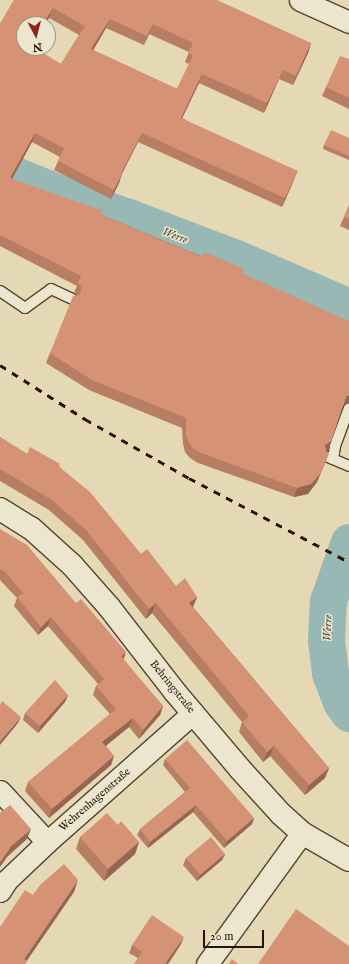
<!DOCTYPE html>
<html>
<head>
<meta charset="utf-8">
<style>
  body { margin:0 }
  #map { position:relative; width:349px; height:964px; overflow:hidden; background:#e4d8b5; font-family:"IM FELL English",serif }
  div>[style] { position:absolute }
  .river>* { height:37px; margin:-18.5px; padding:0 18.5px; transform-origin:18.5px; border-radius:18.5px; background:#97b8b4 }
  .roads { filter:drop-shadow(1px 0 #56442e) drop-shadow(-1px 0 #56442e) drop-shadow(0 1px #56442e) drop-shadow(0 -1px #56442e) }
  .service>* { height:10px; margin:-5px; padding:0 5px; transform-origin:5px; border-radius:5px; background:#ede6cf }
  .minor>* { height:21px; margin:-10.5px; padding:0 10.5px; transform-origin:10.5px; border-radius:10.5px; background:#ede6cf }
  .tertiary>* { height:22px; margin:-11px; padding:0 11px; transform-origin:11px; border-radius:11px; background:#ede6cf }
  .rail>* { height:3px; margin-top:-1.5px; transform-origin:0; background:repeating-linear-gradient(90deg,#271301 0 7px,transparent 0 14px) }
  .wall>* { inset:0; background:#b77e64 }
  .shaded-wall>* { inset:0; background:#956651 }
  .building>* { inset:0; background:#d59274 }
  span { translate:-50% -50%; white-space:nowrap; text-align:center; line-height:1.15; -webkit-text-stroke:3px #ede6cf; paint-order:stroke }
  .street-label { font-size:11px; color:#271301 }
  .water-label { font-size:12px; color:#4e4d40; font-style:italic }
  .north { position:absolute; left:16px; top:16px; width:40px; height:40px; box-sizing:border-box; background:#ede6cf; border:1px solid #9e927d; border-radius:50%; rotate:173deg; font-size:11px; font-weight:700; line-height:16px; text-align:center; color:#271301 }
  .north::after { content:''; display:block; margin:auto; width:14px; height:18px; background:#8f2418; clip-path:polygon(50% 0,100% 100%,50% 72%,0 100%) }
  .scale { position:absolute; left:203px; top:930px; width:61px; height:18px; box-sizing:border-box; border:2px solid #271301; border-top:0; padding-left:5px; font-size:12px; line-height:14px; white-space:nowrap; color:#271301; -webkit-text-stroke:3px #ede6cf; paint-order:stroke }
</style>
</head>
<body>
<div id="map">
  <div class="river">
    <i style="left:0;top:169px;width:67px;rotate:22deg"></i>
    <i style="left:62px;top:194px;width:73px;rotate:19.2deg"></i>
    <i style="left:131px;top:218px;width:112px;rotate:20.9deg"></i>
    <i style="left:236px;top:258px;width:123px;rotate:23.4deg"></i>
    <i style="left:349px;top:542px;width:63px;rotate:109.6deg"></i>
    <i style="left:328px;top:601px;width:39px;rotate:93deg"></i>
    <i style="left:326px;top:640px;width:33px;rotate:83deg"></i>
    <i style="left:330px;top:673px;width:31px;rotate:69deg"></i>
    <i style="left:341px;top:702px;width:14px;rotate:54deg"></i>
  </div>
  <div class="roads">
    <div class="service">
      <i style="left:0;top:291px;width:30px;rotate:34deg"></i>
      <i style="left:25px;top:308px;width:32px;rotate:-36deg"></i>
      <i style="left:51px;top:289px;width:23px;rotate:25deg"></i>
      <i style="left:328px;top:457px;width:23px;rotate:23deg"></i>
      <i style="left:333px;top:459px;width:13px;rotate:-81deg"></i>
      <i style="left:335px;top:446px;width:40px;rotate:-69.8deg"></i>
    </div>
    <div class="minor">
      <i style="left:300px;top:0;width:54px;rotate:24.2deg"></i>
      <i style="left:0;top:791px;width:69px;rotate:47.3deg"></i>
      <i style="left:0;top:891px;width:13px;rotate:-58deg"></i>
      <i style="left:7px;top:880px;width:55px;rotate:-43.5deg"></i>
      <i style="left:47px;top:842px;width:195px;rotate:-41.5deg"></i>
      <i style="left:207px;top:964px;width:162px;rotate:-54.1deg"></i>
    </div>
    <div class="tertiary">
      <i style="left:0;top:509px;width:36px;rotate:32deg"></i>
      <i style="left:31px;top:528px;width:55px;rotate:42.1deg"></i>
      <i style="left:72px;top:565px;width:56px;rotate:48.6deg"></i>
      <i style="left:109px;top:607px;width:108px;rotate:52.2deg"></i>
      <i style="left:175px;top:692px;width:101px;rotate:49.8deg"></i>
      <i style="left:240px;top:769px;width:61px;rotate:47.7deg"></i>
      <i style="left:281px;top:814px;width:28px;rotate:42deg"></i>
      <i style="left:302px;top:833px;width:54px;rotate:29.9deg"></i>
    </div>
  </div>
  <div class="rail">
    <i style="left:0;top:365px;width:101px;rotate:32.4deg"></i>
    <i style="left:85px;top:419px;width:120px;rotate:29.6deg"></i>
    <i style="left:189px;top:478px;width:181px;rotate:27.7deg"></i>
  </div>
  <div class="wall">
    <i style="clip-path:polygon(evenodd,14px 0,311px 43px,308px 53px,293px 85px,279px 79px,264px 113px,199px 83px,182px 118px,294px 180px,282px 207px,138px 142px,122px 174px,119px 183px,111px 199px,54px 170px,60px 157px,32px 142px,12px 179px,102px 215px,242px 273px,343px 406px,328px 451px,326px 452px,325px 463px,317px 482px,308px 494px,294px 497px,198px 463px,190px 458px,185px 452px,183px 444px,182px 428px,89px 390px,46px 363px,50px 353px,77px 295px,74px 293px,77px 286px,0 246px,0 24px,14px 0,49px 18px,79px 35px,61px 64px,24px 48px,49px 18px,14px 0,106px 28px,144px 45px,149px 34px,189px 52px,185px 62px,189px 64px,177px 89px,93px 50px,106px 28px)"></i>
    <i style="clip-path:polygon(349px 59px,349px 109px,322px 96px,326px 87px)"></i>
    <i style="clip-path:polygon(349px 138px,349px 160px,323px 149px,324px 145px)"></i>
    <i style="clip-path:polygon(349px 205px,349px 230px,340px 226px)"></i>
    <i style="clip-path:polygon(0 437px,27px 454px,59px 466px,141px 554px,176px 586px,197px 597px,193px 607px,329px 768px,325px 778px,305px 795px,270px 756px,263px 762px,239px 732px,242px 722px,152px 613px,146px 619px,83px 540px,49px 510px,0 481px)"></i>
    <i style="clip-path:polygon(0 529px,123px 660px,163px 706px,160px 715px,139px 739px,129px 727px,106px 746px,114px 756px,111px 765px,49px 818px,25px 791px,28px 782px,110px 714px,93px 695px,96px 686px,98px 684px,48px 626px,38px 635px,14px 606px,17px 598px,0 580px)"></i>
    <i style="clip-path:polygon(68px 695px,65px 702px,38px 733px,23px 720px,25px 713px)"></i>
    <i style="clip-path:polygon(165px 759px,254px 818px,252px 824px,224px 848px,193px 812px,148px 848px,137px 835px,140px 829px,185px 792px,163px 765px)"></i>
    <i style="clip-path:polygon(118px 825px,139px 842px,135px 854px,104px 881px,76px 849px,80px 837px)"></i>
    <i style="clip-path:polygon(225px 854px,222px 860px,197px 881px,183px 865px,186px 858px)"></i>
    <i style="clip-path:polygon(181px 944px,168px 964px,134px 964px,138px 958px,129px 953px,132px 945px)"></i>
  </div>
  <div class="shaded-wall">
    <i style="clip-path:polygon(53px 8px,49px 18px,45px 24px,43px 24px)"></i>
    <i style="clip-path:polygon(110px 19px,106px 28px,88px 59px,91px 49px)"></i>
    <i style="clip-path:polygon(153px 24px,149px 34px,144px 45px,147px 36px)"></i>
    <i style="clip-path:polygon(311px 43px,308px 53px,293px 85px,296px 76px)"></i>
    <i style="clip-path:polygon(283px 70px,279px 79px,264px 113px,267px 103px)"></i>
    <i style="clip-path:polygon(202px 74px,199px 83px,178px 127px,181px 118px)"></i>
    <i style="clip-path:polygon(35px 133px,32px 142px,7px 188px,10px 178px)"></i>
    <i style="clip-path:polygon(142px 133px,138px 142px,117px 182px,121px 173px)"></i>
    <i style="clip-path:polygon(298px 171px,282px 207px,285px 198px)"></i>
    <i style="clip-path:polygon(122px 174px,119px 183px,111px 199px,114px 190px)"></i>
    <i style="clip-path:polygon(349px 395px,349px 402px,343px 406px,346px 396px)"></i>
    <i style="clip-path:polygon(331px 441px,328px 451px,322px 455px,325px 445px)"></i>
    <i style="clip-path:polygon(329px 453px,317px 482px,308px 494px,294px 497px,297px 488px)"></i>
    <i style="clip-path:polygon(197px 597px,193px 607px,186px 613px,189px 603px)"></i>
    <i style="clip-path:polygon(156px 603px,152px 613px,146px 619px,149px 609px)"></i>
    <i style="clip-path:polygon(51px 617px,48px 626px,38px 635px,41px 627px)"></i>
    <i style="clip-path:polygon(126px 652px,123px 661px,121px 656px)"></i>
    <i style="clip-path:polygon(68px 695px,65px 702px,38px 733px,40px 726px)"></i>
    <i style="clip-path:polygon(163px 706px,160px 715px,139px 739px,143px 730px)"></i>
    <i style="clip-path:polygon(21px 717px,18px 723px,0 745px,0 741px)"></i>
    <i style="clip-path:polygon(133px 718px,129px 727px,99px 751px,102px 742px)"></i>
    <i style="clip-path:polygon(274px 746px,270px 756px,263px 762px,267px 752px)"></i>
    <i style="clip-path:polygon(114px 756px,111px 765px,49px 818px,52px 809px)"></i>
    <i style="clip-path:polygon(329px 768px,325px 778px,305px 795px,309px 785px)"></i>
    <i style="clip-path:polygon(196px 805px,193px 812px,148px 848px,150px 842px)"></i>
    <i style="clip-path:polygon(254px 818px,252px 824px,224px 848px,227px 841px)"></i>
    <i style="clip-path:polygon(31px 829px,27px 839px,7px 857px,0 867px,0 862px,11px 846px)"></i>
    <i style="clip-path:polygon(139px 842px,135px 854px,104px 881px,108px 869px)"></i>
    <i style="clip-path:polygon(225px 854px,222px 860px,197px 881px,200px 875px)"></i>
    <i style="clip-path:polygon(78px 880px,74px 892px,26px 962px,25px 964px,22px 964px,24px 959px)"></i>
    <i style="clip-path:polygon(184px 937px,181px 944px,168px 964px,165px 964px)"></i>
  </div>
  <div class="building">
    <i style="clip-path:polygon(evenodd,14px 0,217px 0,311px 43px,296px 76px,283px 70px,267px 103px,202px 74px,181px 118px,298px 171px,285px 198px,142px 133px,121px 173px,122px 174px,114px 190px,58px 161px,64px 148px,35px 133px,10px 178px,103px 211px,101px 215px,202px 257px,204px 252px,244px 269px,242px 273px,349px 321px,349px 395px,346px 396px,331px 441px,325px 445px,326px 451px,329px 453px,321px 473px,311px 484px,297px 488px,201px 453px,194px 449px,189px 443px,186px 435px,186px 418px,92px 380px,50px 353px,73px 296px,79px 295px,81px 292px,81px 286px,78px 284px,81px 276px,0 235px,0 24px,14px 0,53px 8px,85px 26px,61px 64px,35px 48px,24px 48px,24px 24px,43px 24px,53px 8px,14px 0,110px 19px,147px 36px,153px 24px,193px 43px,188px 53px,193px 55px,177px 89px,91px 49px,110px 19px)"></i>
    <i style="clip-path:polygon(340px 56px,349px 59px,349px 98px,326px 87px)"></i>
    <i style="clip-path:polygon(331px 130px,349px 138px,349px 156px,324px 145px)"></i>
    <i style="clip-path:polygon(349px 205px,349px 219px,344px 217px)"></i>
    <i style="clip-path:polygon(0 437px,27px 454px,30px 447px,60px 464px,58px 466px,90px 492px,141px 554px,147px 549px,176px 586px,185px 578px,197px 597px,189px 603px,329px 768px,309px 785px,274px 746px,267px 752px,242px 722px,249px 716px,156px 603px,149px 609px,86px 530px,52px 500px,0 469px)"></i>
    <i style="clip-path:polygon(0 529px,27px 545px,76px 603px,81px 599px,126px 652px,121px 656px,163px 706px,143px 730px,133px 718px,102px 742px,114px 756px,52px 809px,28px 782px,116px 709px,96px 686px,104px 679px,51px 617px,41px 627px,17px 597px,23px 593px,4px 571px,0 569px)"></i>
    <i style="clip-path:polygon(55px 680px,68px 695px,40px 726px,25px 713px)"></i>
    <i style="clip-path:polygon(2px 701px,21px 717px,0 741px,0 705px)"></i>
    <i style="clip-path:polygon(187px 740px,254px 818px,227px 841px,196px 805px,150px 842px,140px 829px,190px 788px,165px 759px)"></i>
    <i style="clip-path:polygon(10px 805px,31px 829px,11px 846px,0 862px,0 813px)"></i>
    <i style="clip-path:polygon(107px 813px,118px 825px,121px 821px,139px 842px,108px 869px,80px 837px)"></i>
    <i style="clip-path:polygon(211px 837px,225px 854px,200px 875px,186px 858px)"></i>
    <i style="clip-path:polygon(64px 864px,78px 880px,24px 959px,27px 961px,24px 964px,0 964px,0 927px,25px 890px,33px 895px,40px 885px)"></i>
    <i style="clip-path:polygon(296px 909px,349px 946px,349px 964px,258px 964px)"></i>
    <i style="clip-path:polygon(152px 915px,184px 937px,165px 964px,134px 964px,142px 952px,132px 945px)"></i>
    <i style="clip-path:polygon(232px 959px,238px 964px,229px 964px)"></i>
  </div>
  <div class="street-label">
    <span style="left:172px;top:687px;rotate:51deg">Behringstraße</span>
    <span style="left:95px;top:800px;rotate:-41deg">Wehrenhagenstraße</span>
  </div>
  <div class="water-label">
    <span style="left:175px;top:236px;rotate:20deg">Werre</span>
    <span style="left:328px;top:628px;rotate:-89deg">Werre</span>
  </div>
  <div class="north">N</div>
  <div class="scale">20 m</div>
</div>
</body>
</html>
